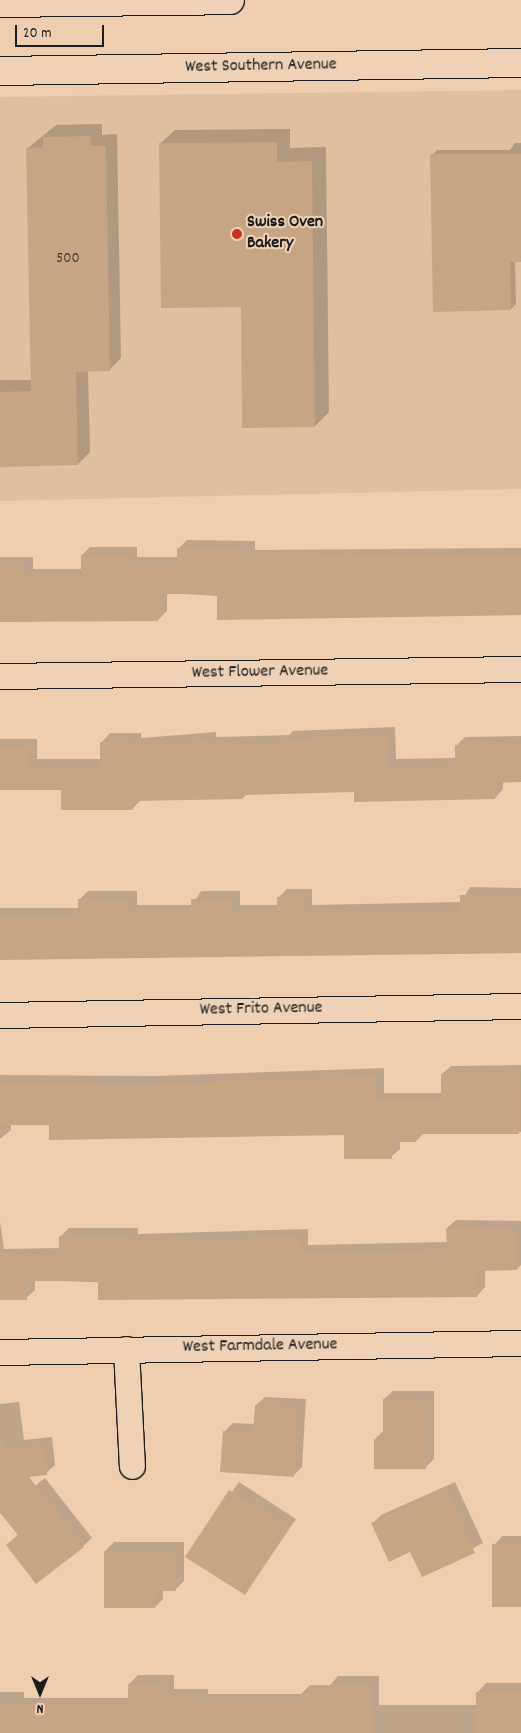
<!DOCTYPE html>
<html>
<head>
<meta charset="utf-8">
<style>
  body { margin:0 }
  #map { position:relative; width:521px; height:1733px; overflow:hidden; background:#efceaf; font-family:Dekko,sans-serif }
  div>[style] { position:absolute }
  .built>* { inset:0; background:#debf9f }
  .shadow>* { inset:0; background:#0003 }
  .building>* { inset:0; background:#c5a584 }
  .roads { filter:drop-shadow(1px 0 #1c1c1c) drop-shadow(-1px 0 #1c1c1c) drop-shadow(0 1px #1c1c1c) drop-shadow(0 -1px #1c1c1c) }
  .minor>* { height:25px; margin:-12.5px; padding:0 12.5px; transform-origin:12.5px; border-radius:12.5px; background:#efd1b6 }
  .secondary>* { height:28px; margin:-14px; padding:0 14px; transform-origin:14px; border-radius:14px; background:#efd1b6 }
  .dots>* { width:14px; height:14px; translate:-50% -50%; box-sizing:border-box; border:2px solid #efd1b6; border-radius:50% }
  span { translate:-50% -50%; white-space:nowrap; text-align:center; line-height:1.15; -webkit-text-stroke:4px #efd1b6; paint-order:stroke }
  .number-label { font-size:15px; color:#463e36 }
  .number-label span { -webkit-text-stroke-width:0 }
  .street-label { font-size:18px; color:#1c1c1c }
  .poi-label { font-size:18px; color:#1c1c1c; font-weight:700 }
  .left { translate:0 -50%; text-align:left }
  .north { position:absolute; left:15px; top:1668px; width:50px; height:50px; -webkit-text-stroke:4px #efd1b6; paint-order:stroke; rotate:180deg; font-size:14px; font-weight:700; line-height:20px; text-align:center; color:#1c1c1c }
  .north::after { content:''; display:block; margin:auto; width:18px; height:22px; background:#1c1c1c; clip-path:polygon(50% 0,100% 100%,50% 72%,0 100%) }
  .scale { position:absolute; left:15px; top:25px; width:89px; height:22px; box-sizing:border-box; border:2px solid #1c1c1c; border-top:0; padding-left:6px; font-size:15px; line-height:18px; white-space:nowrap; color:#1c1c1c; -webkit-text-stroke:4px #efd1b6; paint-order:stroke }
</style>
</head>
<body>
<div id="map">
  <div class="built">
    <i style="clip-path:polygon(521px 90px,521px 489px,0 501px,0 97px)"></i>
  </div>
  <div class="shadow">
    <i style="clip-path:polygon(102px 124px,102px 135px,117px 134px,121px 358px,109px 370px,88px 370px,90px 452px,78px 464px,0 465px,0 380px,32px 380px,28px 148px,56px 125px)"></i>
    <i style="clip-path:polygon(290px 129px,290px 148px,326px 147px,329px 412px,315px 426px,160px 144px,175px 130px)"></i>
    <i style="clip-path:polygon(515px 143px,521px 143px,521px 261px,515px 261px,516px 304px,511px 309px,432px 155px,437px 150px,510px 150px)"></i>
    <i style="clip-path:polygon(187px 540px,255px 541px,255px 550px,521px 548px,521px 614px,167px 593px,167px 611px,158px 620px,0 621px,0 557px,33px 557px,33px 569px,82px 569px,82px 555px,90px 547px,137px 547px,137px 557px,178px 557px,178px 549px)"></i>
    <i style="clip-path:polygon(395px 727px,396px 759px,456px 758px,456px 746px,465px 737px,521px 736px,521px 781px,503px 782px,503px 789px,495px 798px,355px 791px,247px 794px,243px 798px,141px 800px,132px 809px,62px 789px,0 789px,0 739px,37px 739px,37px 759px,102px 759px,102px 742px,110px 733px,141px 733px,141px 738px,216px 732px,216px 737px,289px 735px,293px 731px)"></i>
    <i style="clip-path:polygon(470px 887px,521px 888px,521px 950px,0 958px,0 908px,80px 908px,80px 899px,88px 891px,137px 891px,137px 905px,192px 905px,201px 891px,240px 891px,240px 905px,279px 905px,279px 897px,287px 889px,312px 889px,312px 905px,461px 902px)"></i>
    <i style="clip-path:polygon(521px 1065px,521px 1132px,425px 1132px,416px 1141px,400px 1141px,400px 1149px,391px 1157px,345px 1134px,11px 1123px,11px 1130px,0 1139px,0 1075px,156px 1076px,384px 1068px,384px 1093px,442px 1093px,442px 1074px,451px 1066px)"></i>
    <i style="clip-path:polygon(456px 1220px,521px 1221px,521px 1265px,517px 1269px,485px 1270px,485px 1287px,477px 1296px,35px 1280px,35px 1290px,26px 1298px,0 1299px,0 1222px,4px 1249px,60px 1248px,60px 1237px,69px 1228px,138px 1228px,138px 1234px,308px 1229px,308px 1245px,448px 1242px,447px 1228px)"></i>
    <i style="clip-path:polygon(393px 1391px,434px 1391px,434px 1459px,426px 1467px,375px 1439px,384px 1430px,384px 1399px)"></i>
    <i style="clip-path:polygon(265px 1397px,306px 1399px,302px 1467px,293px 1476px,224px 1432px,233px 1423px,255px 1424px,256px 1405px)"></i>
    <i style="clip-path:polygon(19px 1402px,24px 1440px,52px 1437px,55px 1465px,46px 1473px,0 1479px,0 1404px)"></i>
    <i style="clip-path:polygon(45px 1478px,92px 1538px,83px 1546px,8px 1545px,18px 1534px,10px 1505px)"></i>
    <i style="clip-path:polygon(239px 1482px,296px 1519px,245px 1594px,187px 1556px)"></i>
    <i style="clip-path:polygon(455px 1482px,483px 1543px,423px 1576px,411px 1550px,372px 1524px,381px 1515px)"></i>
    <i style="clip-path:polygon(502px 1536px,521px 1536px,521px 1606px,494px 1545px)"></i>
    <i style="clip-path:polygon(114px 1542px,184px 1542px,184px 1581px,176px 1589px,163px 1589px,163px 1599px,155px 1607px,105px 1551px)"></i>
    <i style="clip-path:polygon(138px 1675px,174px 1675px,174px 1689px,208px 1689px,208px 1694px,301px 1694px,310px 1685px,330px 1685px,338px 1676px,379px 1676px,379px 1705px,478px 1705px,478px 1692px,486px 1683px,521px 1683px,521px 1733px,0 1733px,0 1692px,24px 1692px,24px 1698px,129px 1698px,129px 1684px)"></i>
  </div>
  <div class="building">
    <i style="clip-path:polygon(90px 136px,91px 146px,106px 146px,110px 371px,76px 372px,78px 465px,0 467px,0 392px,31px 391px,26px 148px,43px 147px,43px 137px)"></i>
    <i style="clip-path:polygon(277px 142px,277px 162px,312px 161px,315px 427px,242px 428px,241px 307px,161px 308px,159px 143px)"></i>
    <i style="clip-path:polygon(430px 154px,521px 154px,521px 262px,510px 262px,511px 310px,433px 312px)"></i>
    <i style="clip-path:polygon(177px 548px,247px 549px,247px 558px,521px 556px,521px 615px,217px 620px,217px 594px,158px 594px,158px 621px,0 622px,0 566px,25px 566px,25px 577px,81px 577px,81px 555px,129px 555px,129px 566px,177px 566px)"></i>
    <i style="clip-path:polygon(387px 735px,387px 767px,455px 766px,455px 745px,521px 744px,521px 782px,495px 783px,495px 799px,354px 802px,354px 792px,243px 795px,243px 799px,133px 801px,133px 810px,61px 810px,61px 790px,0 790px,0 747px,29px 747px,29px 767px,100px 767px,100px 742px,133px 742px,133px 746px,208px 741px,208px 745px,283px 744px,283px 740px)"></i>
    <i style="clip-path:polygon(460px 895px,521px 895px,521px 953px,0 960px,0 917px,78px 917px,78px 899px,129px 899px,129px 913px,191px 913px,191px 899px,232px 899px,232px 913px,277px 913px,277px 897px,304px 897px,304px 913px,357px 913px,460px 910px)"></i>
    <i style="clip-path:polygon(441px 1074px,519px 1074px,519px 1134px,416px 1134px,416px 1142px,392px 1142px,392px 1159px,344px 1159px,344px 1135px,49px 1140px,49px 1125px,0 1125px,0 1083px,146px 1085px,375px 1076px,375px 1101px,441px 1101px)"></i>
    <i style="clip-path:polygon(446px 1228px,516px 1229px,517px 1270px,477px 1271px,477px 1297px,98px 1300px,98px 1281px,26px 1281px,27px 1300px,0 1300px,0 1257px,59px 1255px,59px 1236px,129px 1236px,129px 1242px,251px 1242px,251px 1237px,299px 1237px,299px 1253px,447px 1250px)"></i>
    <i style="clip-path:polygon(383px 1399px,426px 1399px,426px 1469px,374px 1469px,374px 1439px,383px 1439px)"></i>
    <i style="clip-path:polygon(255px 1405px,298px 1407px,294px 1477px,220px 1472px,223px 1431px,253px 1433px)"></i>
    <i style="clip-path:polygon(0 1439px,8px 1449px,44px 1445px,47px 1475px,29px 1477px,84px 1547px,36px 1584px,6px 1545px,18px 1535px,0 1513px)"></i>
    <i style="clip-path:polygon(446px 1489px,475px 1553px,422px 1577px,410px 1552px,389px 1562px,371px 1523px)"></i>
    <i style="clip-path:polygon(229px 1490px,289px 1528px,245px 1595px,185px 1557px)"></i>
    <i style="clip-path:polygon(492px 1544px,521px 1544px,521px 1607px,492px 1607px)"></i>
    <i style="clip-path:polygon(104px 1551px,176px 1551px,176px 1591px,155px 1591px,155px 1608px,104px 1608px)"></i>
    <i style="clip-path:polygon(166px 1683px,166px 1697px,200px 1697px,200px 1702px,300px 1702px,300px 1694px,328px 1694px,328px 1685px,371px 1685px,371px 1733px,0 1733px,0 1706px,128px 1706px,128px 1684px)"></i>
    <i style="clip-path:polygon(476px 1692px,521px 1692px,521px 1733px,476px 1733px)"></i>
  </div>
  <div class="roads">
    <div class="minor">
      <i style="left:0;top:676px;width:521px;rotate:-0.77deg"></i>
      <i style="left:0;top:1015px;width:521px;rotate:-0.99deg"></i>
      <i style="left:126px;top:1349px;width:117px;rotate:87.1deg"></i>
      <i style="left:0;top:1352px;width:521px;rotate:-0.99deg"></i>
    </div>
    <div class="secondary">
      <i style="left:0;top:3px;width:230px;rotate:-0.7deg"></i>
      <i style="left:0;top:71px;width:521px;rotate:-0.88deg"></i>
    </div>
  </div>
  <div class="dots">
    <i style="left:237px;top:234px;background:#c8321e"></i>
  </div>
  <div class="number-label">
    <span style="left:68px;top:260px">500</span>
  </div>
  <div class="street-label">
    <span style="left:261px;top:67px;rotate:-1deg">West Southern Avenue</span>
    <span style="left:260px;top:673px;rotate:-1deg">West Flower Avenue</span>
    <span style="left:261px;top:1010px;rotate:-1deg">West Frito Avenue</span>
    <span style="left:260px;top:1347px;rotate:-1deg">West Farmdale Avenue</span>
  </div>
  <div class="poi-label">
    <span class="left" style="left:247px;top:234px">Swiss Oven<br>Bakery</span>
  </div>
  <div class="north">N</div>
  <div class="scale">20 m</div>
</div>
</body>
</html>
